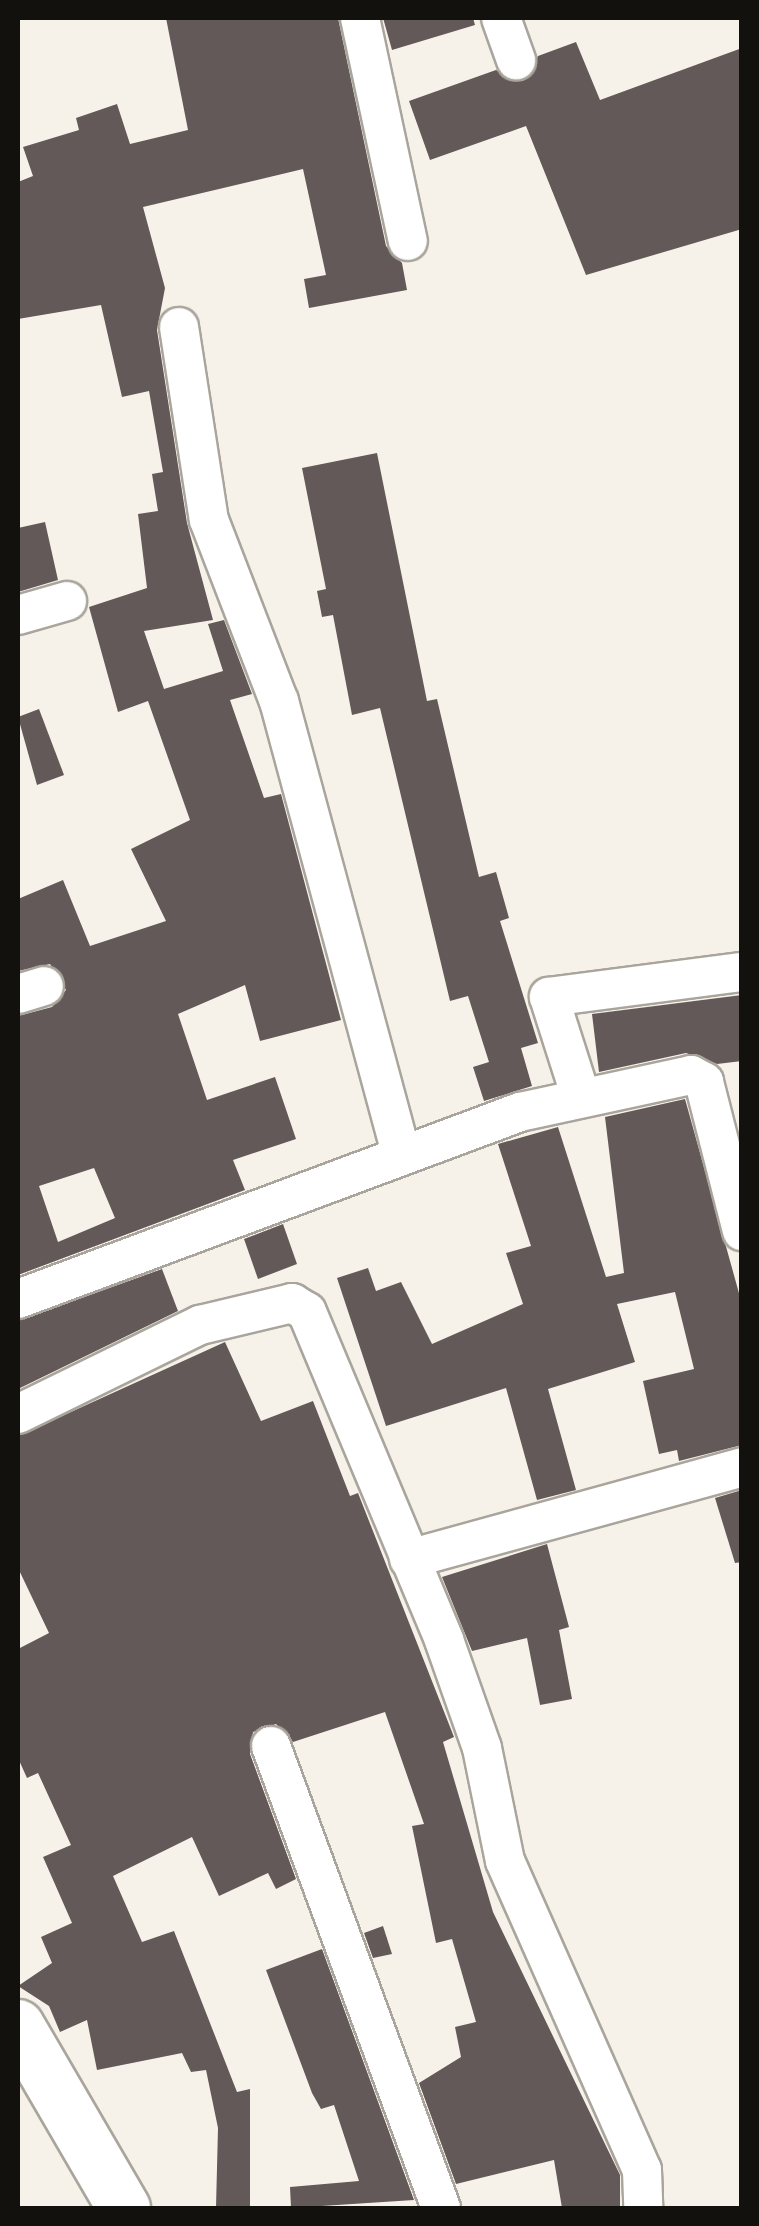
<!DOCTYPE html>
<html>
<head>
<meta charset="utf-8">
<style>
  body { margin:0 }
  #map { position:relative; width:759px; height:2226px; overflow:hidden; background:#f7f2e9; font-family:"Nunito Sans",sans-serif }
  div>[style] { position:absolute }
  .building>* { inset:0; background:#635958 }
  .roads { filter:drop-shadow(2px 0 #a9a59c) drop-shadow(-2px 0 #a9a59c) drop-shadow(0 2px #a9a59c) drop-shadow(0 -2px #a9a59c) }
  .street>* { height:38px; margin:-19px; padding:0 19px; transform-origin:19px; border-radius:19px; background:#fff }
  .secondary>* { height:52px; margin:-26px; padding:0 26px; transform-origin:26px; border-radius:26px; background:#fff }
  span { translate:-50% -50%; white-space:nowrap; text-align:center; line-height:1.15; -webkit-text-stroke:10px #f7f2e9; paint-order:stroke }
  .frame { position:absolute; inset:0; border:20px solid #12110e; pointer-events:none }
</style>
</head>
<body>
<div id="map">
  <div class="building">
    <i style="clip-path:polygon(evenodd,166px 18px,338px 18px,386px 246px,402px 263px,407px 290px,309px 308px,304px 279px,326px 275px,303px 169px,143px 207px,165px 288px,157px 330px,187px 523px,213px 620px,144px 631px,164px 689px,223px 671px,208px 624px,224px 620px,252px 694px,230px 700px,264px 798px,281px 794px,341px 1020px,260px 1041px,245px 985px,178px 1014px,207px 1100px,275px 1077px,296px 1139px,233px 1160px,245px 1190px,18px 1275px,18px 1016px,52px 1007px,66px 990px,50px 964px,18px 971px,18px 899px,63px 880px,90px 946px,166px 921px,131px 849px,190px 820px,148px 701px,118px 712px,89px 607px,147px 588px,138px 514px,158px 511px,152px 474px,163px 472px,149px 391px,122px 397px,101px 305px,18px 319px,18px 182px,33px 176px,23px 147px,79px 130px,76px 118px,117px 104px,130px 144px,188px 130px,166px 18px,94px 1168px,115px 1218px,58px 1242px,39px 1186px,94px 1168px)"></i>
    <i style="clip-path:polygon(383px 18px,473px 18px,475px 25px,392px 50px)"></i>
    <i style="clip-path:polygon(576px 42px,600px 100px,742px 48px,742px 229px,586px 275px,526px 126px,430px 160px,409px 101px,496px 70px,523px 81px,538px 56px)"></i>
    <i style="clip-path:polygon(377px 453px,427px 701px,437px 699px,479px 877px,496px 872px,509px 918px,500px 921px,538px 1043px,521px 1048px,532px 1086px,484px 1101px,473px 1067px,489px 1062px,468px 996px,450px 1001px,380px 708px,352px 715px,333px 615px,322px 617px,317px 591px,326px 589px,302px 468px)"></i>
    <i style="clip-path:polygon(45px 522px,58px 580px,18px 592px,18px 528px)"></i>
    <i style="clip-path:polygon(39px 709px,64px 775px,37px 785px,18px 717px)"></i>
    <i style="clip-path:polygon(742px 995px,742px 1061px,717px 1064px,686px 1053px,599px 1072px,592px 1014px)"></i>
    <i style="clip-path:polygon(685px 1099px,742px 1304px,742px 1445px,679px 1461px,677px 1450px,659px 1454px,643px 1381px,694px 1369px,675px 1292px,617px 1304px,635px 1362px,548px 1389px,576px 1490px,537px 1500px,506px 1388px,386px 1426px,337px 1278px,368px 1268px,376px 1291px,401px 1282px,432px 1344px,523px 1304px,506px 1253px,531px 1246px,498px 1144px,558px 1127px,606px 1277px,624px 1273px,605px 1117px)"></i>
    <i style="clip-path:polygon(283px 1224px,297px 1264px,258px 1279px,244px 1239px)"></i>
    <i style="clip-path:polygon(162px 1269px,178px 1311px,18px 1389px,18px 1321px)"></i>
    <i style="clip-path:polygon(225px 1342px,261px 1421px,313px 1401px,350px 1496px,358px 1493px,454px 1737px,443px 1742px,493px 1912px,620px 2175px,620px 2208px,562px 2208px,554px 2160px,456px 2184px,419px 2083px,461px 2057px,455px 2027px,476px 2022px,452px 1939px,436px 1943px,412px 1826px,424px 1824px,385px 1712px,293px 1742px,276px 1724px,253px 1732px,250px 1754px,296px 1879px,276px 1889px,268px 1873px,219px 1896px,192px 1837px,113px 1876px,142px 1942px,174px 1931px,237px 2092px,250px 2089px,250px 2207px,216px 2207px,218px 2128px,206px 2070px,191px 2072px,182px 2053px,97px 2070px,87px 2020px,60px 2032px,49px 2006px,18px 1986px,52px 1963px,41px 1937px,72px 1923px,43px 1857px,71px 1845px,38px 1773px,27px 1778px,18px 1758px,18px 1649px,49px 1633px,18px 1568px,18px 1436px)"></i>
    <i style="clip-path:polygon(742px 1490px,742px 1562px,735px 1563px,715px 1498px)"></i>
    <i style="clip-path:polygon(547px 1544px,569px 1627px,559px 1630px,572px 1699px,540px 1705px,527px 1638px,472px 1651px,442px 1577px)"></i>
    <i style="clip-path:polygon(383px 1926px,392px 1954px,373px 1958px,364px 1933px)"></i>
    <i style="clip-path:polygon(322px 1949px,414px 2200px,291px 2208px,290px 2187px,359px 2181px,334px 2105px,321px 2109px,312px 2093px,266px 1970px)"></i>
  </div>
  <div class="roads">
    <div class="street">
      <i style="left:360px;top:18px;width:228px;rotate:77.9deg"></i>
      <i style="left:501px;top:18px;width:45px;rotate:70.3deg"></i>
      <i style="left:179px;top:327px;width:195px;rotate:81.2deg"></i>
      <i style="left:209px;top:520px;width:194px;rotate:68.9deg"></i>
      <i style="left:279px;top:701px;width:469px;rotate:74.9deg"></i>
      <i style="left:18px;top:615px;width:51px;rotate:-15.9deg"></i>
      <i style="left:18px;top:994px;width:27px;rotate:-17deg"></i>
      <i style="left:580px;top:1094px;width:102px;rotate:-107.7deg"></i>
      <i style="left:549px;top:997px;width:195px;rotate:-7.4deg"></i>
      <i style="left:18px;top:1299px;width:536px;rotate:-20.43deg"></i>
      <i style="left:520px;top:1112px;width:175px;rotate:-12.2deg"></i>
      <i style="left:691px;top:1075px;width:15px;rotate:28deg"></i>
      <i style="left:704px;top:1082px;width:154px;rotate:75.7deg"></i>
      <i style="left:18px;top:1414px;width:203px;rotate:-26.1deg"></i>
      <i style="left:200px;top:1325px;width:95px;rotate:-13.4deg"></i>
      <i style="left:292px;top:1303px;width:17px;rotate:31deg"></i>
      <i style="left:307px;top:1312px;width:355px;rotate:67.3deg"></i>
      <i style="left:444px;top:1640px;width:114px;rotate:70.6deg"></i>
      <i style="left:482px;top:1748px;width:115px;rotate:78.5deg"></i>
      <i style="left:505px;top:1861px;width:338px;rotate:66.1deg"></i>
      <i style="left:642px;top:2170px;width:38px;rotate:88deg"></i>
      <i style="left:409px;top:1559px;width:345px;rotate:-15.4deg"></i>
      <i style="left:271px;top:1746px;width:492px;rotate:69.8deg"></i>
    </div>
    <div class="secondary">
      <i style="left:18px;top:2026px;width:211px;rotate:59.8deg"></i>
    </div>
  </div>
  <div class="frame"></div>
</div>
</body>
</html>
